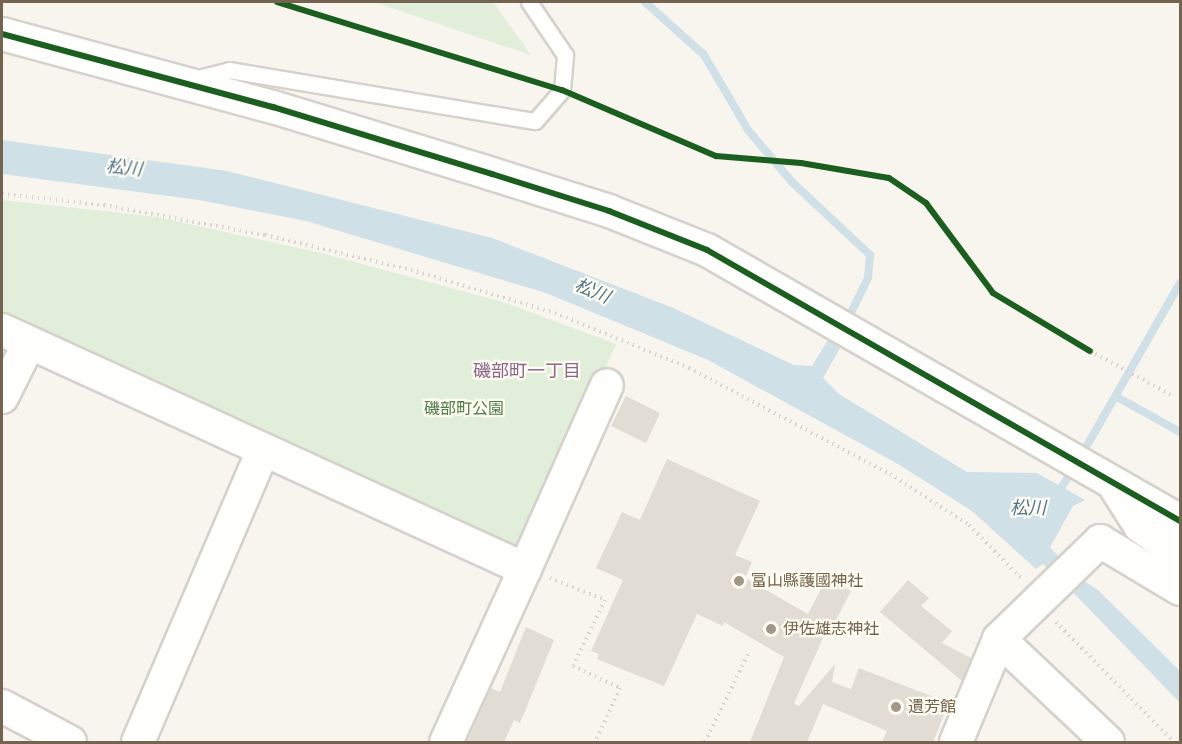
<!DOCTYPE html>
<html>
<head>
<meta charset="utf-8">
<style>
  body { margin:0 }
  #map { position:relative; width:1182px; height:744px; overflow:hidden; background:#f7f5ee; font-family:"Source Sans 3","Noto Sans JP",sans-serif }
  div>[style] { position:absolute }
  .green>* { inset:0; background:#e1eeda }
  .water>* { inset:0; background:#d0e0e7 }
  .stream>* { height:8px; margin:-4px; padding:0 4px; transform-origin:4px; border-radius:4px; background:#d0e0e7 }
  .building>* { inset:0; background:#e1dcd4 }
  .path>* { height:4px; margin-top:-2px; transform-origin:0; background:repeating-linear-gradient(90deg,#d8d4cd 0 1.5px,transparent 0 6px) }
  .roads { filter:drop-shadow(2px 0 #d5d1cb) drop-shadow(-2px 0 #d5d1cb) drop-shadow(0 2px #d5d1cb) drop-shadow(0 -2px #d5d1cb) }
  .service>* { height:15px; margin:-7.5px; padding:0 7.5px; transform-origin:7.5px; border-radius:7.5px; background:#fefefc }
  .minor>* { height:32px; margin:-16px; padding:0 16px; transform-origin:16px; border-radius:16px; background:#fefefc }
  .cycleway>* { height:6px; margin:-3px; padding:0 3px; transform-origin:3px; border-radius:3px; background:#1b5e20 }
  .dots>* { width:16px; height:16px; translate:-50% -50%; box-sizing:border-box; border:3px solid #fefbf1; border-radius:50% }
  span { translate:-50% -50%; white-space:nowrap; text-align:center; line-height:1.15; -webkit-text-stroke:4.5px #fefbf1; paint-order:stroke }
  .park-label { font-size:16px; color:#4f7e4b }
  .poi-label { font-size:16px; color:#74644f }
  .left { translate:0 -50%; text-align:left }
  .water-label { font-size:18px; color:#4e758c; font-style:italic }
  .neighbourhood-label { font-size:18px; color:#8b678f }
  .frame { position:absolute; inset:0; border:3px solid #74644f; pointer-events:none }
</style>
</head>
<body>
<div id="map">
  <div class="green">
    <i style="clip-path:polygon(374px 2px,493px 2px,531px 55px)"></i>
    <i style="clip-path:polygon(2px 200px,157px 217px,321px 253px,503px 302px,616px 344px,526px 550px,513px 555px,2px 320px)"></i>
  </div>
  <div class="water">
    <i style="clip-path:polygon(2px 140px,227px 171px,492px 238px,671px 307px,794px 365px,812px 366px,828px 340px,840px 348px,823px 378px,839px 394px,967px 472px,1037px 473px,1085px 500px,1073px 506px,1050px 547px,1058px 556px,1047px 568px,1043px 564px,1036px 569px,972px 511px,898px 464px,708px 360px,546px 293px,306px 221px,199px 200px,2px 174px)"></i>
    <i style="clip-path:polygon(1076px 576px,1098px 590px,1180px 671px,1180px 703px,1067px 586px)"></i>
  </div>
  <div class="stream">
    <i style="left:645px;top:2px;width:79px;rotate:41.9deg"></i>
    <i style="left:704px;top:55px;width:87px;rotate:59.6deg"></i>
    <i style="left:748px;top:130px;width:68px;rotate:49.8deg"></i>
    <i style="left:792px;top:182px;width:107px;rotate:43.1deg"></i>
    <i style="left:870px;top:255px;width:23px;rotate:95deg"></i>
    <i style="left:868px;top:278px;width:50px;rotate:116.1deg"></i>
    <i style="left:1117px;top:397px;width:72px;rotate:29.1deg"></i>
    <i style="left:1081px;top:456px;width:199px;rotate:-60.2deg"></i>
    <i style="left:1057px;top:494px;width:30px;rotate:-57deg"></i>
  </div>
  <div class="building">
    <i style="clip-path:polygon(626px 396px,660px 413px,646px 443px,611px 426px)"></i>
    <i style="clip-path:polygon(667px 459px,760px 501px,735px 555px,752px 562px,745px 578px,808px 614px,827px 578px,851px 591px,835px 622px,831px 620px,794px 703px,799px 706px,835px 664px,832px 682px,851px 689px,859px 668px,949px 703px,933px 742px,882px 742px,887px 731px,823px 704px,807px 742px,750px 742px,784px 657px,724px 622px,723px 626px,697px 614px,664px 686px,597px 659px,599px 654px,591px 651px,623px 580px,596px 568px,622px 512px,640px 520px)"></i>
    <i style="clip-path:polygon(908px 580px,929px 598px,921px 606px,952px 631px,942px 643px,971px 658px,962px 681px,880px 612px)"></i>
    <i style="clip-path:polygon(526px 627px,554px 640px,520px 723px,514px 720px,504px 742px,467px 742px,491px 688px,500px 692px)"></i>
  </div>
  <div class="path">
    <i style="left:2px;top:194px;width:103px;rotate:6.2deg"></i>
    <i style="left:104px;top:205px;width:164px;rotate:10.6deg"></i>
    <i style="left:265px;top:235px;width:150px;rotate:13.5deg"></i>
    <i style="left:411px;top:270px;width:150px;rotate:16.6deg"></i>
    <i style="left:555px;top:313px;width:145px;rotate:22.3deg"></i>
    <i style="left:689px;top:368px;width:227px;rotate:27.8deg"></i>
    <i style="left:890px;top:474px;width:94px;rotate:32.8deg"></i>
    <i style="left:969px;top:525px;width:76px;rotate:45.5deg"></i>
    <i style="left:1090px;top:351px;width:94px;rotate:28.5deg"></i>
    <i style="left:550px;top:578px;width:59px;rotate:21.8deg"></i>
    <i style="left:605px;top:600px;width:73px;rotate:115.9deg"></i>
    <i style="left:573px;top:666px;width:52px;rotate:25.1deg"></i>
    <i style="left:620px;top:688px;width:60px;rotate:114.8deg"></i>
    <i style="left:1056px;top:622px;width:168px;rotate:45.5deg"></i>
    <i style="left:705px;top:742px;width:102px;rotate:-63.9deg"></i>
  </div>
  <div class="roads">
    <div class="service">
      <i style="left:194px;top:79px;width:36px;rotate:-14deg"></i>
      <i style="left:229px;top:70px;width:310px;rotate:9.5deg"></i>
      <i style="left:535px;top:121px;width:41px;rotate:-48.9deg"></i>
      <i style="left:562px;top:90px;width:35px;rotate:-85deg"></i>
      <i style="left:565px;top:55px;width:64px;rotate:-124.2deg"></i>
    </div>
    <div class="minor">
      <i style="left:2px;top:34px;width:281px;rotate:15.1deg"></i>
      <i style="left:273px;top:107px;width:229px;rotate:17deg"></i>
      <i style="left:492px;top:174px;width:123px;rotate:17.5deg"></i>
      <i style="left:609px;top:211px;width:105px;rotate:21.7deg"></i>
      <i style="left:707px;top:250px;width:545px;rotate:29.81deg"></i>
      <i style="left:2px;top:330px;width:575px;rotate:24.56deg"></i>
      <i style="left:525px;top:569px;width:190px;rotate:114.5deg"></i>
      <i style="left:2px;top:397px;width:60px;rotate:-63.4deg"></i>
      <i style="left:1116px;top:488px;width:45px;rotate:57.7deg"></i>
      <i style="left:1140px;top:526px;width:49px;rotate:35deg"></i>
      <i style="left:525px;top:569px;width:201px;rotate:-66deg"></i>
      <i style="left:999px;top:639px;width:150px;rotate:43.4deg"></i>
      <i style="left:2px;top:706px;width:77px;rotate:27.9deg"></i>
      <i style="left:138px;top:742px;width:315px;rotate:-66.8deg"></i>
      <i style="left:956px;top:742px;width:112px;rotate:-67.3deg"></i>
      <i style="left:999px;top:639px;width:141px;rotate:-44.1deg"></i>
      <i style="left:1100px;top:541px;width:93px;rotate:31deg"></i>
    </div>
  </div>
  <div class="cycleway">
    <i style="left:277px;top:2px;width:298px;rotate:17.2deg"></i>
    <i style="left:562px;top:90px;width:168px;rotate:23.2deg"></i>
    <i style="left:716px;top:156px;width:85px;rotate:4.7deg"></i>
    <i style="left:801px;top:163px;width:89px;rotate:9.7deg"></i>
    <i style="left:889px;top:178px;width:45px;rotate:34deg"></i>
    <i style="left:926px;top:203px;width:112px;rotate:53.3deg"></i>
    <i style="left:993px;top:293px;width:113px;rotate:30.9deg"></i>
    <i style="left:2px;top:34px;width:281px;rotate:15.1deg"></i>
    <i style="left:273px;top:107px;width:229px;rotate:17deg"></i>
    <i style="left:492px;top:174px;width:123px;rotate:17.5deg"></i>
    <i style="left:609px;top:211px;width:105px;rotate:21.7deg"></i>
    <i style="left:707px;top:250px;width:545px;rotate:29.81deg"></i>
  </div>
  <div class="dots">
    <i style="left:739px;top:581px;background:#a29787"></i>
    <i style="left:771px;top:629px;background:#a29787"></i>
    <i style="left:896px;top:707px;background:#a29787"></i>
  </div>
  <div class="park-label">
    <span style="left:464px;top:409px">磯部町公園</span>
  </div>
  <div class="poi-label">
    <span class="left" style="left:751px;top:581px">富山縣護國神社</span>
    <span class="left" style="left:783px;top:629px">伊佐雄志神社</span>
    <span class="left" style="left:908px;top:707px">遺芳館</span>
  </div>
  <div class="water-label">
    <span style="left:124px;top:169px;rotate:6deg">松川</span>
    <span style="left:592px;top:292px;rotate:23deg">松川</span>
    <span style="left:1028px;top:509px">松川</span>
  </div>
  <div class="neighbourhood-label">
    <span style="left:527px;top:372px">磯部町一丁目</span>
  </div>
  <div class="frame"></div>
</div>
</body>
</html>
